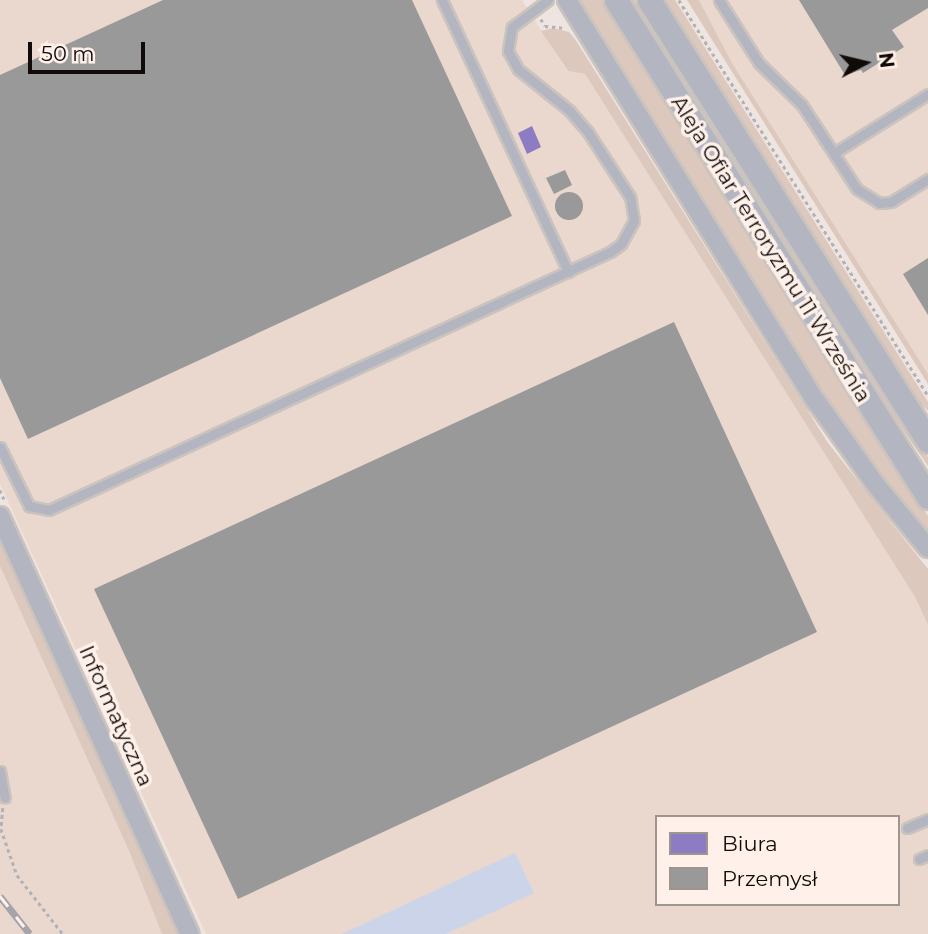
<!DOCTYPE html>
<html>
<head>
<meta charset="utf-8">
<style>
  body { margin:0 }
  #map { position:relative; width:928px; height:934px; overflow:hidden; background:#eee5e0; font-family:Montserrat,sans-serif }
  div>[style] { position:absolute }
  .built>* { inset:0; background:#ead8cf }
  .green>* { inset:0; background:#ddc8bd }
  .water>* { inset:0; background:#ccd4ea }
  .offices>* { inset:0; background:#8e7cc3 }
  .industry>* { inset:0; background:#999 }
  .round { border-radius:50% }
  .path>* { height:2.5px; margin-top:-1.25px; transform-origin:0; background:repeating-linear-gradient(90deg,#b1b1b6 0 3.5px,transparent 0 7px) }
  .roads { filter:drop-shadow(2px 0 #cac3be) drop-shadow(-2px 0 #cac3be) drop-shadow(0 2px #cac3be) drop-shadow(0 -2px #cac3be) }
  .service>* { height:9px; margin:-4.5px; padding:0 4.5px; transform-origin:4.5px; border-radius:4.5px; background:#b3b6c0 }
  .minor>* { height:18px; margin:-9px; padding:0 9px; transform-origin:9px; border-radius:9px; background:#b3b6c0 }
  .tertiary>* { height:23px; margin:-11.5px; padding:0 11.5px; transform-origin:11.5px; border-radius:11.5px; background:#b3b6c0 }
  .rail>* { height:7px; margin-top:-3.5px; transform-origin:0; background:repeating-linear-gradient(90deg,#fff1ea 0 13px,#a6a4a9 0 26px); box-sizing:border-box; border-block:2px solid #a6a4a9 }
  span { translate:-50% -50%; white-space:nowrap; text-align:center; line-height:1.15; -webkit-text-stroke:7px #fff1ea; paint-order:stroke }
  .street-label { font-size:21px; color:#100b08 }
  .legend { position:absolute; left:655px; top:815px; width:245px; height:91px; box-sizing:border-box; background:#fff1ea; border:2px solid #9f9590; margin:0; padding:9px 12px; list-style:none; font-size:21px; color:#100b08 }
  .legend li { display:flex; align-items:center; gap:14px; height:35px }
  .legend b { width:35px; border:2px solid #9f9590 }
  .north { position:absolute; left:830px; top:28px; width:70px; height:70px; -webkit-text-stroke:5px #fff1ea; paint-order:stroke; rotate:83deg; font-size:19px; font-weight:700; line-height:28px; text-align:center; color:#100b08 }
  .north::after { content:''; display:block; margin:auto; width:24px; height:32px; background:#100b08; clip-path:polygon(50% 0,100% 100%,50% 72%,0 100%) }
  .scale { position:absolute; left:28px; top:42px; width:117px; height:32px; box-sizing:border-box; border:4px solid #100b08; border-top:0; padding-left:9px; font-size:21px; line-height:24px; white-space:nowrap; color:#100b08; -webkit-text-stroke:5px #fff1ea; paint-order:stroke }
</style>
</head>
<body>
<div id="map">
  <div class="built">
    <i style="clip-path:polygon(evenodd,0 0,522px 0,567px 71px,585px 74px,915px 597px,928px 625px,928px 934px,206px 934px,0 484px,0 0,657px 817px,898px 817px,898px 904px,657px 904px,657px 817px)"></i>
    <i style="clip-path:polygon(699px 0,928px 0,928px 374px,732px 63px)"></i>
    <i style="clip-path:polygon(0 566px,129px 851px,162px 934px,0 934px)"></i>
  </div>
  <div class="green">
    <i style="clip-path:polygon(577px 0,603px 0,928px 516px,928px 535px,863px 454px,830px 406px)"></i>
    <i style="clip-path:polygon(626px 0,639px 0,928px 457px,928px 466px,832px 328px)"></i>
    <i style="clip-path:polygon(661px 0,675px 0,928px 402px,928px 411px,911px 394px)"></i>
    <i style="clip-path:polygon(687px 0,699px 0,732px 63px,928px 374px,928px 384px)"></i>
    <i style="clip-path:polygon(553px 28px,569px 32px,575px 39px,828px 443px,928px 569px,928px 625px,915px 597px,585px 74px,568px 71px,541px 31px)"></i>
    <i style="clip-path:polygon(0 536px,181px 934px,162px 934px,129px 851px,0 566px)"></i>
  </div>
  <div class="water">
    <i style="clip-path:polygon(515px 853px,534px 893px,446px 934px,342px 934px)"></i>
  </div>
  <div class="offices">
    <i style="clip-path:polygon(532px 126px,541px 147px,527px 154px,518px 133px)"></i>
  </div>
  <div class="industry">
    <i style="clip-path:polygon(163px 0,412px 0,512px 216px,28px 439px,0 378px,0 75px)"></i>
    <i style="clip-path:polygon(799px 0,928px 0,928px 8px,892px 30px,904px 47px,863px 73px,861px 70px,845px 75px)"></i>
    <i style="clip-path:polygon(565px 170px,572px 185px,554px 194px,546px 178px)"></i>
    <i class="round" style="left:555px;top:192px;width:28px;height:28px"></i>
    <i style="clip-path:polygon(928px 258px,928px 315px,903px 274px)"></i>
    <i style="clip-path:polygon(674px 322px,817px 632px,238px 899px,94px 589px)"></i>
  </div>
  <div class="path">
    <i style="left:679px;top:0;width:468px;rotate:57.8deg"></i>
    <i style="left:541px;top:19px;width:8px;rotate:60deg"></i>
    <i style="left:545px;top:26px;width:20px;rotate:6deg"></i>
    <i style="left:0;top:490px;width:10px;rotate:66deg"></i>
    <i style="left:3px;top:808px;width:21px;rotate:95deg"></i>
    <i style="left:1px;top:829px;width:49px;rotate:70.8deg"></i>
    <i style="left:17px;top:875px;width:75px;rotate:52.1deg"></i>
  </div>
  <div class="roads">
    <div class="service">
      <i style="left:442px;top:0;width:300px;rotate:65.1deg"></i>
      <i style="left:719px;top:0;width:75px;rotate:57.6deg"></i>
      <i style="left:759px;top:63px;width:60px;rotate:44.3deg"></i>
      <i style="left:802px;top:105px;width:100px;rotate:56.8deg"></i>
      <i style="left:857px;top:189px;width:26px;rotate:32deg"></i>
      <i style="left:879px;top:203px;width:12px;rotate:-5deg"></i>
      <i style="left:891px;top:202px;width:44px;rotate:-31.9deg"></i>
      <i style="left:834px;top:153px;width:111px;rotate:-32.1deg"></i>
      <i style="left:0;top:447px;width:66px;rotate:63.8deg"></i>
      <i style="left:29px;top:506px;width:20px;rotate:11deg"></i>
      <i style="left:49px;top:510px;width:617px;rotate:-24.7deg"></i>
      <i style="left:610px;top:252px;width:14px;rotate:-36deg"></i>
      <i style="left:621px;top:244px;width:26px;rotate:-61deg"></i>
      <i style="left:634px;top:221px;width:24px;rotate:-99deg"></i>
      <i style="left:630px;top:197px;width:77px;rotate:-122.9deg"></i>
      <i style="left:588px;top:132px;width:28px;rotate:-131deg"></i>
      <i style="left:570px;top:111px;width:67px;rotate:-141.1deg"></i>
      <i style="left:518px;top:69px;width:21px;rotate:-119deg"></i>
      <i style="left:508px;top:51px;width:24px;rotate:-81deg"></i>
      <i style="left:512px;top:27px;width:45px;rotate:-36.9deg"></i>
      <i style="left:0;top:771px;width:27px;rotate:80deg"></i>
      <i style="left:907px;top:828px;width:23px;rotate:-23deg"></i>
      <i style="left:919px;top:859px;width:10px;rotate:-24deg"></i>
    </div>
    <div class="minor">
      <i style="left:567px;top:0;width:472px;rotate:58.2deg"></i>
      <i style="left:816px;top:401px;width:103px;rotate:54.5deg"></i>
      <i style="left:876px;top:485px;width:82px;rotate:50.5deg"></i>
      <i style="left:0;top:516px;width:459px;rotate:65.6deg"></i>
    </div>
    <div class="tertiary">
      <i style="left:616px;top:0;width:587px;rotate:57.88deg"></i>
      <i style="left:649px;top:0;width:522px;rotate:57.68deg"></i>
    </div>
  </div>
  <div class="rail">
    <i style="left:0;top:896px;width:48px;rotate:51.7deg"></i>
  </div>
  <div class="street-label">
    <span style="left:771px;top:249px;rotate:58deg">Aleja Ofiar Terroryzmu 11 Września</span>
    <span style="left:116px;top:716px;rotate:66deg">Informatyczna</span>
  </div>
  <ul class="legend">
  <li><b style="height:19px;background:#8e7cc3"></b>Biura</li>
  <li><b style="height:19px;background:#999"></b>Przemysł</li>
  </ul>
  <div class="north">N</div>
  <div class="scale">50 m</div>
</div>
</body>
</html>
